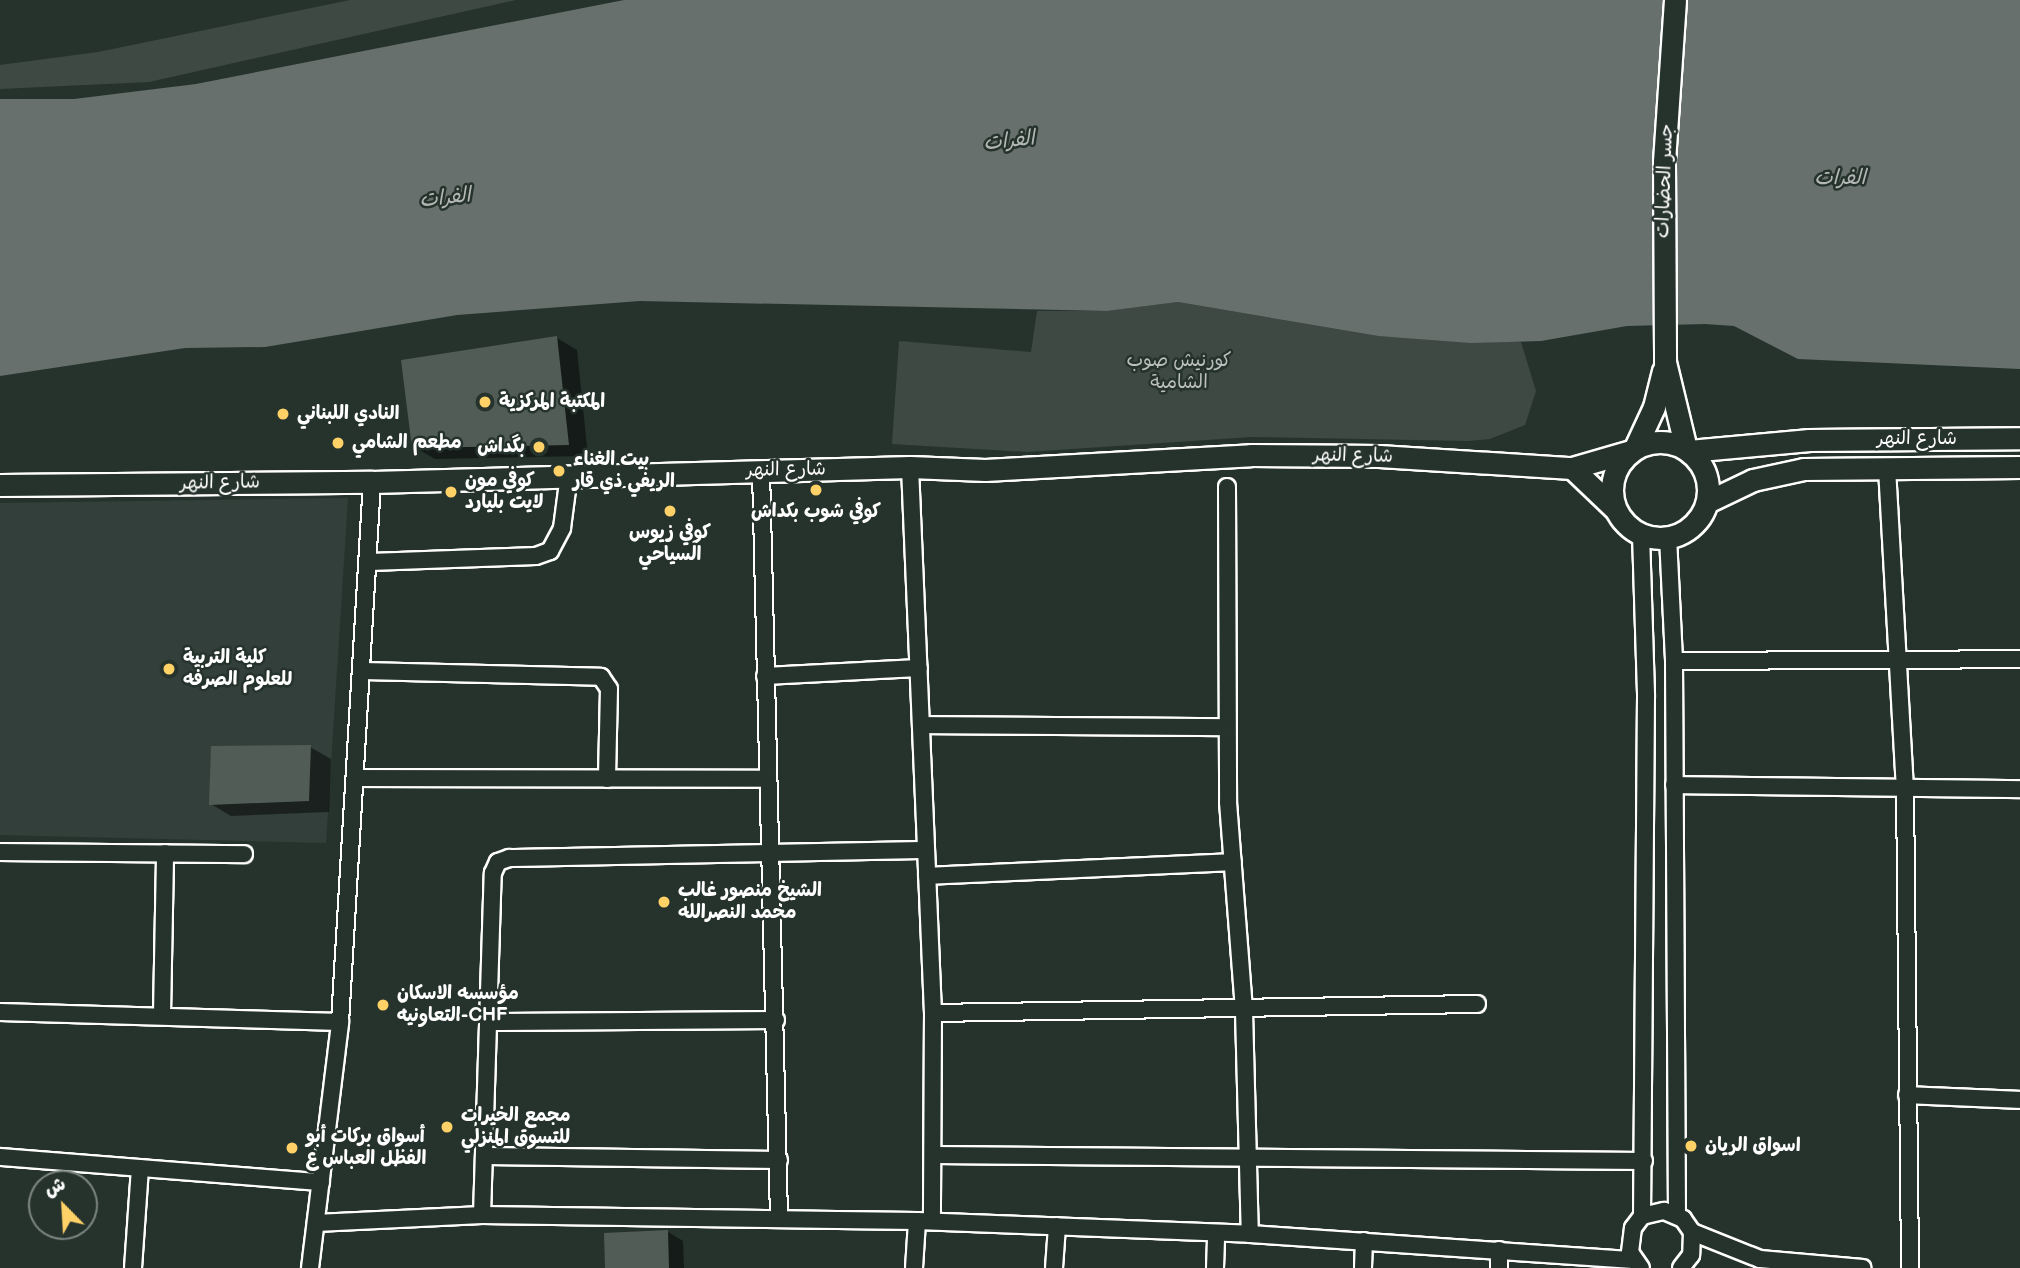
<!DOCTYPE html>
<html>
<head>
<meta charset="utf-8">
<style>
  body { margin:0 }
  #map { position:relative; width:2020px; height:1268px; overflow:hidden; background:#26332d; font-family:"Balsamiq Sans","Playpen Sans Arabic",sans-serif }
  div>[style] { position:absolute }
  .built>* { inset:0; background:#333f3a }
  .green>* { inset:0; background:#3e4944 }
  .water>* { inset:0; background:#67706c }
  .shadow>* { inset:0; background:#0007 }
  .building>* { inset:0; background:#515c57 }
  .roads { filter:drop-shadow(2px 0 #fff) drop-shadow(-2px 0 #fff) drop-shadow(0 2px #fff) drop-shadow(0 -2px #fff) }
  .street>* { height:16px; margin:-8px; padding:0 8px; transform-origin:8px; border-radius:8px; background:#26332d }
  .secondary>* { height:21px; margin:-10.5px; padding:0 10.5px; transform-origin:10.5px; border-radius:10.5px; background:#26332d }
  .secondary>.ring { margin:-10.5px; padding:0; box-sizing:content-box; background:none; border:21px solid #26332d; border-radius:50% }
  .dots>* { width:19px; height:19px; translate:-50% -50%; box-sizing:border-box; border:4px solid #26332d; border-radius:50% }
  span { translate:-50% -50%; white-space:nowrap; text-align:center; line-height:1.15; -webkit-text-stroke:5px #26332d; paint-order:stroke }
  .street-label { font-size:19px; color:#fff }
  .park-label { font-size:19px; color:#bbbfbe }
  .poi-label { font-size:19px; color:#fff; font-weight:700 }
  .left { translate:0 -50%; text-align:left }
  .right { translate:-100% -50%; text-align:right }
  .water-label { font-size:21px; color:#b3b8b6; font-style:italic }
  .north { position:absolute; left:28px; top:1170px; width:70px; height:70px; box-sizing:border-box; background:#26332d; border:2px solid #7d8581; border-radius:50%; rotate:336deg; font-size:19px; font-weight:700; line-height:28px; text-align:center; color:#fff }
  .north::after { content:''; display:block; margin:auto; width:24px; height:32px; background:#ffd166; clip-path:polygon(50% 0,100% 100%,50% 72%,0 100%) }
</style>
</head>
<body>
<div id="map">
  <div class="built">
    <i style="clip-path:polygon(348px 498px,326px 843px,0 835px,0 503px)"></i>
  </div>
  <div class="green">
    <i style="clip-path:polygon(350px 0,516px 0,149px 82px,0 89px,0 65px,98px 52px)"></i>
    <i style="clip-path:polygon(1178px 302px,1378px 336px,1521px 342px,1536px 391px,1525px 425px,1490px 439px,1468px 441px,1252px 437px,1027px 452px,892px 444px,899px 341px,1031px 352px,1037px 311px,1107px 311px)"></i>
  </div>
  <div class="water">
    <i style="clip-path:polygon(624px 0,2020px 0,2020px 369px,1798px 359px,1734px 326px,1705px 324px,1627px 326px,1541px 341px,1471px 343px,1378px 336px,1178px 302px,1107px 311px,640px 301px,457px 315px,265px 347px,185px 348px,0 376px,0 99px,74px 99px,196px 84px)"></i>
  </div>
  <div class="shadow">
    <i style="clip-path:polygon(557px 338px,577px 350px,588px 456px,435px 459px,414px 447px)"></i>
    <i style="clip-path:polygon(310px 747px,331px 759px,329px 812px,231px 816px,211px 804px)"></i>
    <i style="clip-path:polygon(668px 1232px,683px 1241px,684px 1268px,607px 1268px)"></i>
  </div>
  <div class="building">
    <i style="clip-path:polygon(557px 336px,569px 445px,412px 448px,401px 360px)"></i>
    <i style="clip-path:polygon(311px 745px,309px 801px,209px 805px,211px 746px)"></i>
    <i style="clip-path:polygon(668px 1230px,669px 1268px,605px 1268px,604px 1233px)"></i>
  </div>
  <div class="roads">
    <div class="street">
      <i style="left:910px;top:467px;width:546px;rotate:87.59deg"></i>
      <i style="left:933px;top:1013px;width:208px;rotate:90.3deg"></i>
      <i style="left:1887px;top:468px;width:321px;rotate:86.8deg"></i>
      <i style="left:1905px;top:788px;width:480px;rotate:89.4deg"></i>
      <i style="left:761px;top:470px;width:749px;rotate:88.62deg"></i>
      <i style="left:1227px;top:487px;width:315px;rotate:89.8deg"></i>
      <i style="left:1228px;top:802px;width:210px;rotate:85.6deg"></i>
      <i style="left:1244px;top:1011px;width:223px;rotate:88.5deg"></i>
      <i style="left:1641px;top:534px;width:163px;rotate:88.2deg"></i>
      <i style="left:1646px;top:697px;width:519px;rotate:90.44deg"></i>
      <i style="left:1668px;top:537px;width:124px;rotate:87.2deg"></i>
      <i style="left:1674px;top:661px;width:554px;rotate:89.69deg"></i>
      <i style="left:370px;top:562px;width:166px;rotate:-2.1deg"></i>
      <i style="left:536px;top:556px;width:15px;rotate:-20deg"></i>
      <i style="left:550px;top:551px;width:26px;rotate:-62deg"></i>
      <i style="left:562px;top:528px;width:53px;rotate:-82.5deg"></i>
      <i style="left:1674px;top:661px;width:346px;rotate:-0.3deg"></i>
      <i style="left:363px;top:671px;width:238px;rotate:1.4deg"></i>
      <i style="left:601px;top:677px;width:14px;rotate:56deg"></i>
      <i style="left:609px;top:689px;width:90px;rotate:91.3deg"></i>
      <i style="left:765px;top:676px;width:154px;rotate:-3deg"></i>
      <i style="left:921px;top:725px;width:305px;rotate:0.4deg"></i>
      <i style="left:356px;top:778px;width:412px;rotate:0.1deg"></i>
      <i style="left:1674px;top:785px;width:346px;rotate:0.7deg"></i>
      <i style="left:0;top:852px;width:244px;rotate:0.5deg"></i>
      <i style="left:927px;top:876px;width:306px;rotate:-2.6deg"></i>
      <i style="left:0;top:1012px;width:340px;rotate:1.7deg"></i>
      <i style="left:933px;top:1013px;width:544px;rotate:-0.95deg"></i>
      <i style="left:162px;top:1014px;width:161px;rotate:-88.9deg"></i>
      <i style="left:491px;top:1022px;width:285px;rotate:-0.4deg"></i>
      <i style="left:1907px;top:1095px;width:113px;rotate:2.5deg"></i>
      <i style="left:935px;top:1155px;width:709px;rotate:0.48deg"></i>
      <i style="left:487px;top:1156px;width:292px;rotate:0.8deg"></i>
      <i style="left:0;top:1157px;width:322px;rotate:4.5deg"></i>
      <i style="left:482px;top:1215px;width:342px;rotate:-88.2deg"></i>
      <i style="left:493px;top:873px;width:12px;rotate:-66deg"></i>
      <i style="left:498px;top:862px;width:12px;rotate:-20deg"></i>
      <i style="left:509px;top:858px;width:417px;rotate:-1.1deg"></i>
      <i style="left:316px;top:1223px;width:166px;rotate:-2.8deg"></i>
      <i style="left:482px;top:1215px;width:435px;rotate:0.8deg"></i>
      <i style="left:917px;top:1221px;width:333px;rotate:2.2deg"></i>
      <i style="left:1250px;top:1234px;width:384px;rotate:3.9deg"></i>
      <i style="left:1692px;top:1232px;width:73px;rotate:21.7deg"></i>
      <i style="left:1760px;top:1259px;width:103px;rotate:5deg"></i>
      <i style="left:133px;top:1268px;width:100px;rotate:-86deg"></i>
      <i style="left:310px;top:1268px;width:248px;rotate:-83deg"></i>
      <i style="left:340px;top:1022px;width:541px;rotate:-86.61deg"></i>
      <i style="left:914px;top:1268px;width:47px;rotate:-86.3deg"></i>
      <i style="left:1054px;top:1268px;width:42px;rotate:-85.9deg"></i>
      <i style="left:1215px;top:1268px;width:35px;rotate:-88deg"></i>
      <i style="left:1363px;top:1268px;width:27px;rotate:-88deg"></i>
      <i style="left:1499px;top:1268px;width:18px;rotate:-90deg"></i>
      <i style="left:1641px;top:1268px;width:19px;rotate:-125deg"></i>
      <i style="left:1630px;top:1252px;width:24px;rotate:-83deg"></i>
      <i style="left:1633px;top:1228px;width:15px;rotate:-53deg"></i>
      <i style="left:1642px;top:1216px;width:23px;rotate:-13deg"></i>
      <i style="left:1664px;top:1211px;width:21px;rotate:23deg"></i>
      <i style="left:1683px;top:1219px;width:16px;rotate:55deg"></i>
      <i style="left:1692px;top:1232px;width:23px;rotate:92deg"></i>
      <i style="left:1691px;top:1255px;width:16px;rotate:128deg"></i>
    </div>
    <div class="secondary">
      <i style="left:1675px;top:0;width:162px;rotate:93.9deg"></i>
      <i style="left:1664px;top:162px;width:200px;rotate:89.7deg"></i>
      <i style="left:1665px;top:362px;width:89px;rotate:76.4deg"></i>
      <i class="ring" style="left:1612px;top:442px;width:75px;height:75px"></i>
      <i style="left:1635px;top:448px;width:45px;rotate:-65.1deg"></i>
      <i style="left:1654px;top:407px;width:38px;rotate:-76deg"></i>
      <i style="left:1689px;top:451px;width:121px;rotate:-5.2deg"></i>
      <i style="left:1809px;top:440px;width:211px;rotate:-0.5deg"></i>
      <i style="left:1572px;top:468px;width:59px;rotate:43.6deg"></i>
      <i style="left:0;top:485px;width:372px;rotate:-0.5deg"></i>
      <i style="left:372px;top:482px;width:538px;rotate:-1.6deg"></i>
      <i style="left:910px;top:467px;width:75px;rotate:2.3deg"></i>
      <i style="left:985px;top:470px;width:266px;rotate:-3.2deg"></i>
      <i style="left:1251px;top:455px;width:128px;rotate:0.4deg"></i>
      <i style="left:1379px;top:456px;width:193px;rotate:3.6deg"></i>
      <i style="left:1572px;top:468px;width:61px;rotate:-16.1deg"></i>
      <i style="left:1707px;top:502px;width:51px;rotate:-25.6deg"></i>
      <i style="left:1753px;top:480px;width:52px;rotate:-12.2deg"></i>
      <i style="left:1804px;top:469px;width:216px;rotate:-0.5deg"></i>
    </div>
  </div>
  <div class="dots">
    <i style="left:485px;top:402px;background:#ffd166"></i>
    <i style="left:283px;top:414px;background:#ffd166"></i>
    <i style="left:338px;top:443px;background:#ffd166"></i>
    <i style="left:539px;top:447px;background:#ffd166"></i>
    <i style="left:559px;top:471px;background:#ffd166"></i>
    <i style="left:816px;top:490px;background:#ffd166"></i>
    <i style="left:451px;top:492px;background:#ffd166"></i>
    <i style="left:670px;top:511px;background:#ffd166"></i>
    <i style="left:169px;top:669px;background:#ffd166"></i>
    <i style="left:664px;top:902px;background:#ffd166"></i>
    <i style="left:383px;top:1005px;background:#ffd166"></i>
    <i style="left:447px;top:1127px;background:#ffd166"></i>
    <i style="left:1691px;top:1146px;background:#ffd166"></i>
    <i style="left:292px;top:1148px;background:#ffd166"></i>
  </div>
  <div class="street-label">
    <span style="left:1665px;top:181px;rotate:-88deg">جسر الحضارات</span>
    <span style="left:1917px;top:439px">شارع النهر</span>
    <span style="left:1353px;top:456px;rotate:1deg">شارع النهر</span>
    <span style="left:786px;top:470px;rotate:-1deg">شارع النهر</span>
    <span style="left:220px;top:483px;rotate:-1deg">شارع النهر</span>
  </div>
  <div class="park-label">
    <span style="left:1179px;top:372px">كورنيش صوب<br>الشامية</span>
  </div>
  <div class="poi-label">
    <span class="left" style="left:499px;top:402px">المكتبة المركزية</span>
    <span class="left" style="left:297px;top:414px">النادي اللبناني</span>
    <span class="left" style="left:352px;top:443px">مطعم الشامي</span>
    <span class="right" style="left:525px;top:447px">بگداش</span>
    <span class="left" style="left:573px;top:471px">بيت الغناء<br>الريفي ذي قار</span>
    <span class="left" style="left:465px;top:492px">كوفي مون<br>لايت بليارد</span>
    <span style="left:816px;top:512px">كوفي شوب بكداش</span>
    <span style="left:670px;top:544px">كوفي زيوس<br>السياحي</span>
    <span class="left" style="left:183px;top:669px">كلية التربية<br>للعلوم الصرفه</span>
    <span class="left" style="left:678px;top:902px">الشيخ منصور غالب<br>محمد النصرالله</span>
    <span class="left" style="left:397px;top:1005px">مؤسسه الاسكان<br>التعاونيه-CHF</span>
    <span class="left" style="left:461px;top:1127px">مجمع الخيرات<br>للتسوق المنزلي</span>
    <span class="left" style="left:306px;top:1148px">أسواق بركات أبو<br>الفظل العباس ع</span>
    <span class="left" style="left:1705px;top:1146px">اسواق الريان</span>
  </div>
  <div class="water-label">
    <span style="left:1009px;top:141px;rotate:-6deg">الفرات</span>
    <span style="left:1840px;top:178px">الفرات</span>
    <span style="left:445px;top:198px;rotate:-6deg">الفرات</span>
  </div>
  <div class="north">ش</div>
</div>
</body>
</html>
